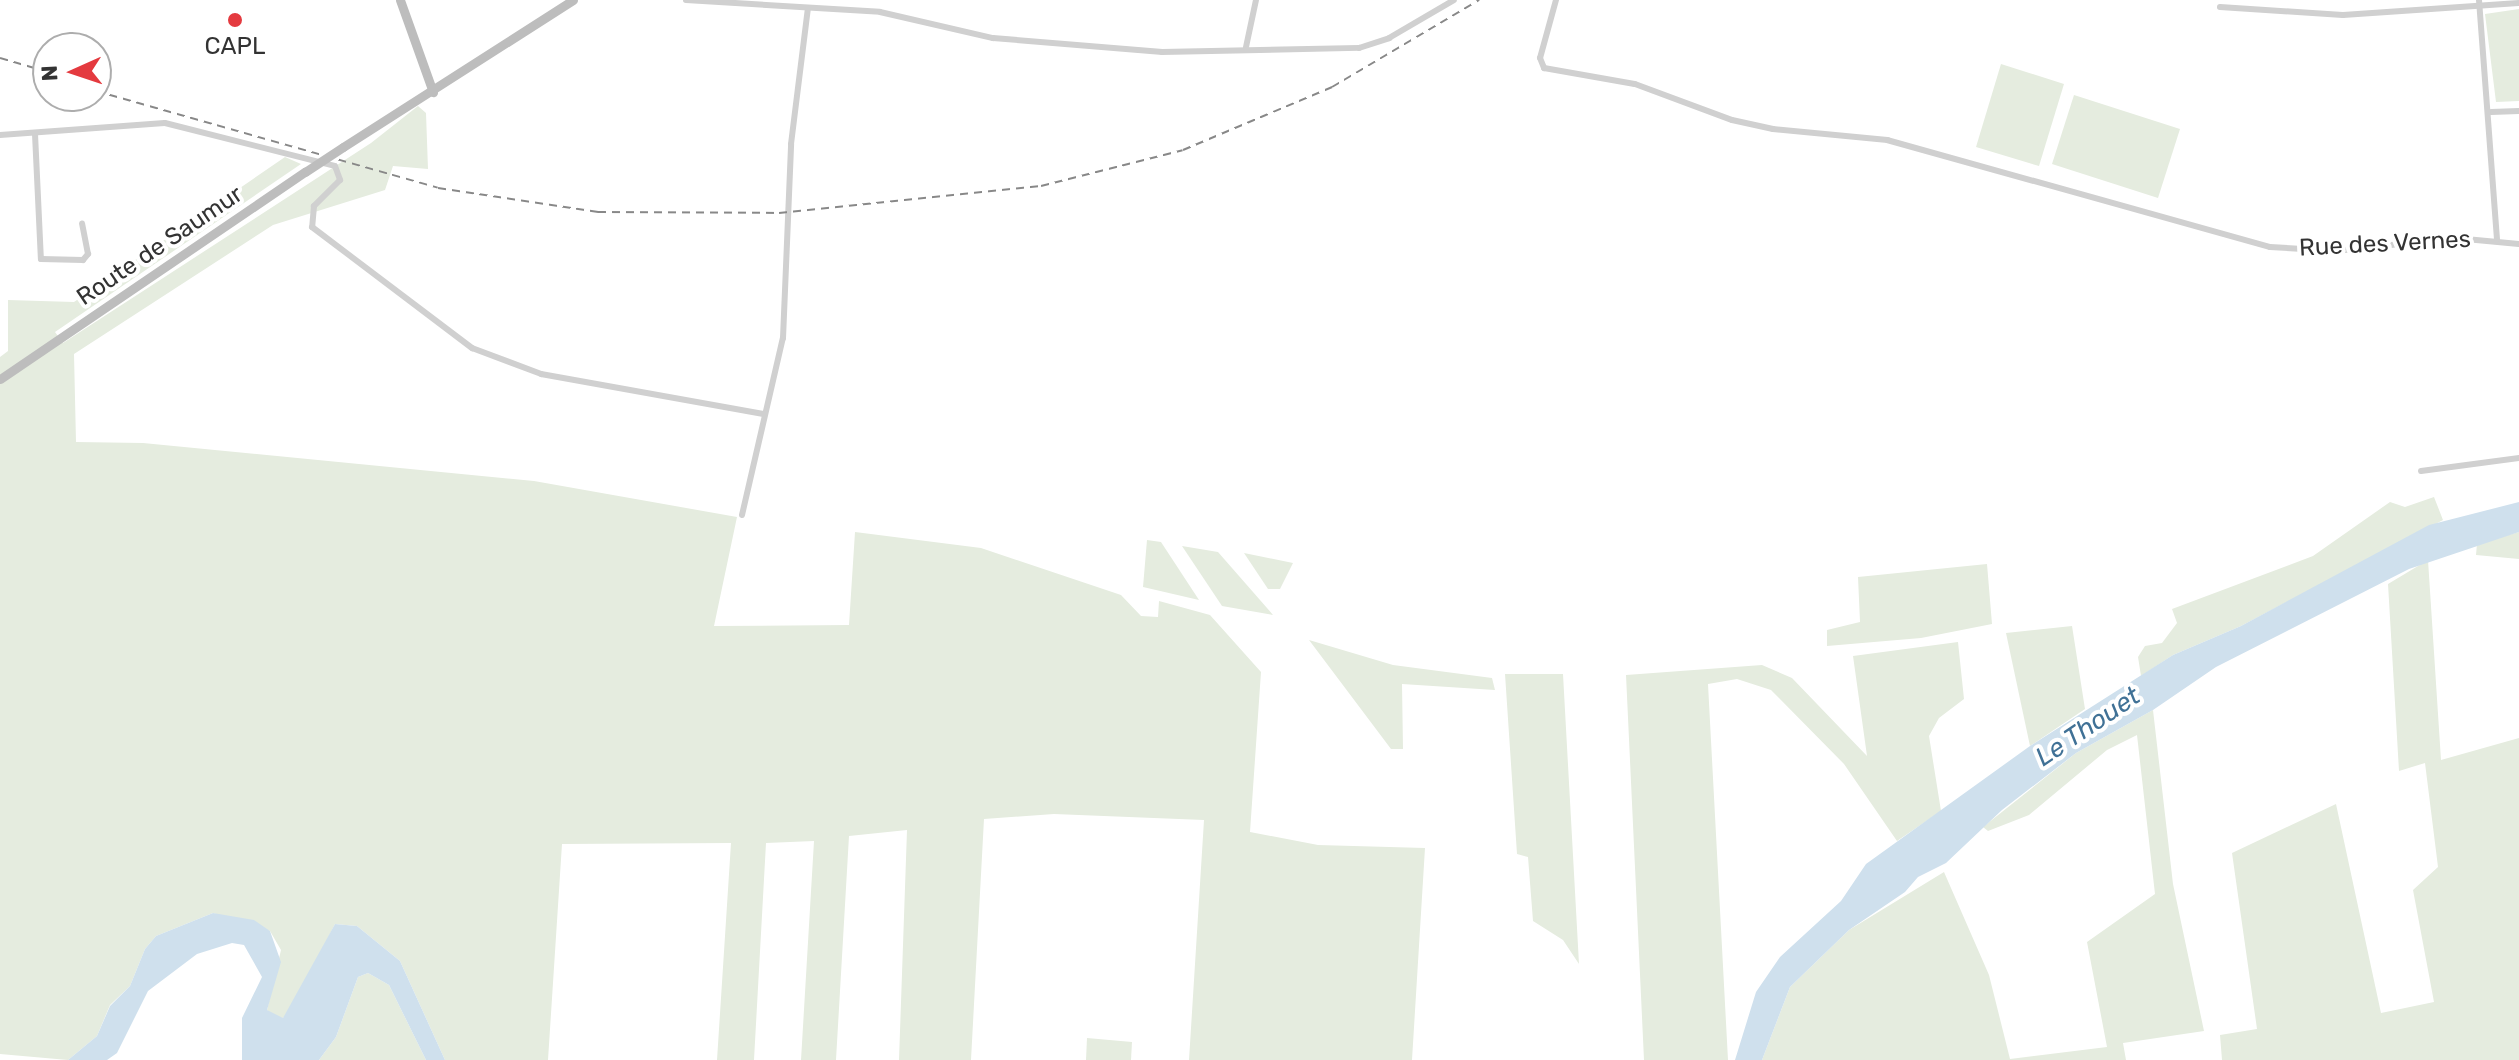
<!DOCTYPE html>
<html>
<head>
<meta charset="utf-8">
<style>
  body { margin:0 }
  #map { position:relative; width:2519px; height:1060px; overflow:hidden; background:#fff; font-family:Rubik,sans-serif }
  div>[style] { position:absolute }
  .green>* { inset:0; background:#e5ecdf }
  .water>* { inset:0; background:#cfe0ed }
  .street>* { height:6px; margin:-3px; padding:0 3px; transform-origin:3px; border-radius:3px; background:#d0d0d0 }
  .secondary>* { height:9px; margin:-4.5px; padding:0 4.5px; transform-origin:4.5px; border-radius:4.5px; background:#bdbdbd }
  .rail>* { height:2px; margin-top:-1px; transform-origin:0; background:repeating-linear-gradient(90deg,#888 0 8px,transparent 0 14px) }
  .secondary-bridge>* { height:9px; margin:-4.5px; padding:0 4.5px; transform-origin:4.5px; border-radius:4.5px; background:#bdbdbd }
  .dots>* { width:22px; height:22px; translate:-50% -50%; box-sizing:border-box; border:4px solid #fff; border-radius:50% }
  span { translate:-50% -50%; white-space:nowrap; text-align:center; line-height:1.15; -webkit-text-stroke:8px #fff; paint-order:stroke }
  .poi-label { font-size:24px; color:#333 }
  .street-label { font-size:24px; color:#333 }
  .water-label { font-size:26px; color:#407196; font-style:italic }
  .north { position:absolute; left:32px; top:32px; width:80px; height:80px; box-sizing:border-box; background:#fff; border:2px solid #adadad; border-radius:50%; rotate:267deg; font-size:22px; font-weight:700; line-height:32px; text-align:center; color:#333 }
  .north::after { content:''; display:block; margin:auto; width:28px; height:36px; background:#e43a3f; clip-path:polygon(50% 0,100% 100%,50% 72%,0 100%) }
</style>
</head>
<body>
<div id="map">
  <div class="green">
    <i style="clip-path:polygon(2519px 9px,2519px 101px,2496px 102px,2485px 14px)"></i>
    <i style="clip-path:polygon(2001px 64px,2064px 84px,2039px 166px,1976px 147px)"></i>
    <i style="clip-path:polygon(2074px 95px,2180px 129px,2158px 198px,2052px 164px)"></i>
    <i style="clip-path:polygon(418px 106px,426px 113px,428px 169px,393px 166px,385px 190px,273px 225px,74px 354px,76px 442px,143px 443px,534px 481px,737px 517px,714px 626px,849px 625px,855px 532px,981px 548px,1121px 595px,1141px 616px,1158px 617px,1159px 601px,1210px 615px,1261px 672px,1250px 832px,1318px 845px,1425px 848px,1412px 1060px,1189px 1060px,1204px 820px,1054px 814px,984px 819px,971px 1060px,899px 1060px,907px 830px,849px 836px,836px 1060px,801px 1060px,814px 841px,766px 843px,754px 1060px,717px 1060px,731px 843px,562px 844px,548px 1060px,445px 1060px,400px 961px,357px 926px,335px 924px,291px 1011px,283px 1018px,272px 1017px,267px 1010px,281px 950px,270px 931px,213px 913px,156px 936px,145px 949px,130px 986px,110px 1005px,97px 1036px,68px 1060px,0 1054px,0 357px,8px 351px,8px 300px,74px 302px,285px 157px,301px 164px,55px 332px,63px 343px,371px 143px)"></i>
    <i style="clip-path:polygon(2434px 497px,2443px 520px,2241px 626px,2173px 655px,2141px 676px,2138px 657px,2145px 646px,2162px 643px,2177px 623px,2172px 609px,2313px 556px,2390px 502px,2405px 507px)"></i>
    <i style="clip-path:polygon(2519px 532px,2519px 559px,2476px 555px,2477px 544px)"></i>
    <i style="clip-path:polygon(1147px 540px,1161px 542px,1199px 600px,1143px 587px)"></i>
    <i style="clip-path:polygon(1182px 546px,1218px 552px,1273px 615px,1222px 606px)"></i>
    <i style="clip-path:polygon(1244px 553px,1293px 563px,1280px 589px,1268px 589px)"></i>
    <i style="clip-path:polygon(2428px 560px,2441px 760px,2519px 738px,2519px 1060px,2222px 1060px,2220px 1035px,2257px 1029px,2232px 853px,2336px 804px,2381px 1013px,2434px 1002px,2413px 890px,2438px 867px,2425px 763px,2399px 771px,2388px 584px)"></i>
    <i style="clip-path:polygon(1987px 564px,1992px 624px,1921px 638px,1827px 646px,1827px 630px,1860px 622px,1858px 577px)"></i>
    <i style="clip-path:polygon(2072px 626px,2085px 709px,2030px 746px,2006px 633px)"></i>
    <i style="clip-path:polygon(1309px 640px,1393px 665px,1492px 678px,1495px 690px,1402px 684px,1403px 749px,1391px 749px)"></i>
    <i style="clip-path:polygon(1958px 642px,1964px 699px,1939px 718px,1929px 736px,1941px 811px,1897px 841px,1844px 764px,1771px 690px,1737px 679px,1708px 684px,1728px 1060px,1644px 1060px,1626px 675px,1762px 665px,1792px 678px,1867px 756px,1853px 656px)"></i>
    <i style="clip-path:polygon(1505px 674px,1563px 674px,1579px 964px,1563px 940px,1533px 921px,1528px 857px,1517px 854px)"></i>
    <i style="clip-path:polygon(2153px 710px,2173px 884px,2204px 1031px,2123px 1043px,2126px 1060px,1762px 1060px,1790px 987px,1849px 930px,1944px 872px,1989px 975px,2010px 1059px,2107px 1047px,2087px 942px,2155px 894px,2137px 735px,2107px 750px,2029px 815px,1988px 831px,1983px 827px,2076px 753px)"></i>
    <i style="clip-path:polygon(368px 973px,389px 985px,426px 1060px,319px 1060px,336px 1037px,358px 977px)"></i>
    <i style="clip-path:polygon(1087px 1038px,1132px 1042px,1131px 1060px,1086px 1060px)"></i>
  </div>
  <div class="water">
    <i style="clip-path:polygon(2519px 502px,2519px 532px,2409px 569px,2216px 667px,2153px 710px,2076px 753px,2002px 810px,1946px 863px,1918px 877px,1905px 892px,1849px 930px,1790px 987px,1762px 1060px,1735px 1060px,1756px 992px,1780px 957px,1841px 901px,1866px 864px,2030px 746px,2173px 655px,2241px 626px,2429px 525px)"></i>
    <i style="clip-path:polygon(213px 913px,254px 920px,270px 931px,281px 962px,267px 1010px,283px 1018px,335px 924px,357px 926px,400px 961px,445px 1060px,426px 1060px,389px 985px,368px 973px,358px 977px,336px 1037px,319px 1060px,242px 1060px,242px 1018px,262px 977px,244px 945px,232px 943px,197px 954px,148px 991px,117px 1053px,107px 1060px,68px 1060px,97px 1036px,110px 1006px,130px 986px,145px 949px,156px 936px)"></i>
  </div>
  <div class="street">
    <i style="left:686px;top:0;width:194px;rotate:3.5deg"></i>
    <i style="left:880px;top:12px;width:116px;rotate:13deg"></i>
    <i style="left:993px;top:38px;width:170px;rotate:4.7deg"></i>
    <i style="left:1162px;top:52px;width:197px;rotate:-1.2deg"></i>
    <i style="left:1359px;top:48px;width:32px;rotate:-18deg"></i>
    <i style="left:1389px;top:38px;width:75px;rotate:-30.3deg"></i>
    <i style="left:1556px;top:0;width:60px;rotate:105.4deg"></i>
    <i style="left:1540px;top:58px;width:11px;rotate:68deg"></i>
    <i style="left:1544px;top:68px;width:92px;rotate:10deg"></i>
    <i style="left:1635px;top:84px;width:103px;rotate:20.4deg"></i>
    <i style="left:1732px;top:120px;width:42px;rotate:12.4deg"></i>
    <i style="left:1773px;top:129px;width:115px;rotate:5.5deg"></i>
    <i style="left:1887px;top:140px;width:398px;rotate:15.6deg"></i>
    <i style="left:2270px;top:247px;width:66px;rotate:3.5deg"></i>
    <i style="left:2336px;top:251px;width:120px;rotate:-6.2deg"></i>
    <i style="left:2455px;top:238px;width:64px;rotate:5.4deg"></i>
    <i style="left:2479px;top:0;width:240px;rotate:85.7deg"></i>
    <i style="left:2220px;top:7px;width:123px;rotate:3.7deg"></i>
    <i style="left:2343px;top:15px;width:176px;rotate:-3.9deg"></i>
    <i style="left:1246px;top:47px;width:48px;rotate:-78deg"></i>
    <i style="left:2491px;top:112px;width:28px;rotate:-2deg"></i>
    <i style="left:35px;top:134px;width:125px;rotate:87.3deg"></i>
    <i style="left:41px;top:259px;width:42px;rotate:1.4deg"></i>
    <i style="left:83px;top:260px;width:8px;rotate:-50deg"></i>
    <i style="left:88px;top:254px;width:31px;rotate:-101deg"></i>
    <i style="left:0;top:135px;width:165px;rotate:-4.2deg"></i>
    <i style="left:165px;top:123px;width:175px;rotate:14.2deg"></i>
    <i style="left:335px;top:166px;width:15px;rotate:70deg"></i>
    <i style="left:340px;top:180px;width:37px;rotate:135deg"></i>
    <i style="left:314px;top:206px;width:21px;rotate:95deg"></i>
    <i style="left:312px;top:227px;width:201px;rotate:37.1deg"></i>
    <i style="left:472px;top:348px;width:74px;rotate:20.6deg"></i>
    <i style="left:541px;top:374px;width:226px;rotate:10.2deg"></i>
    <i style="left:2421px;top:471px;width:99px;rotate:-7.6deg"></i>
    <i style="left:742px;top:515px;width:182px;rotate:-77deg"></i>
    <i style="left:783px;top:338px;width:194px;rotate:-87.6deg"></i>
    <i style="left:791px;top:144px;width:137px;rotate:-82.9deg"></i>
  </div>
  <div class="secondary">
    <i style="left:400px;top:0;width:98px;rotate:70.3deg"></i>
    <i style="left:343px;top:147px;width:273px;rotate:-32.6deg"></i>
    <i style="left:0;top:379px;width:369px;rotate:-34.2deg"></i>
  </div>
  <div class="rail">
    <i style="left:0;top:58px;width:50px;rotate:16.3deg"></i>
    <i style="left:96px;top:91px;width:355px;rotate:15.8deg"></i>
    <i style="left:438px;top:188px;width:162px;rotate:8.5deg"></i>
    <i style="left:598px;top:212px;width:181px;rotate:0.3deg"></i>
    <i style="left:779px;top:213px;width:263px;rotate:-5.9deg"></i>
    <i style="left:1041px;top:186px;width:146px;rotate:-14.2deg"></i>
    <i style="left:1183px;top:150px;width:162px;rotate:-22.9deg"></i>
    <i style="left:1332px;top:87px;width:171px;rotate:-30.6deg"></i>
  </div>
  <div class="secondary-bridge">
    <i style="left:305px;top:172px;width:45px;rotate:-33.3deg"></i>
  </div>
  <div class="dots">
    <i style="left:235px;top:20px;background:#e43a3f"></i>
  </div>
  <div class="poi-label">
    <span style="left:235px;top:47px">CAPL</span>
  </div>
  <div class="street-label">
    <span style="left:2385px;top:244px;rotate:-3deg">Rue des Vernes</span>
    <span style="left:160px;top:246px;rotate:-34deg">Route de Saumur</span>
  </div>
  <div class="water-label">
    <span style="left:2088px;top:727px;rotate:-34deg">Le Thouet</span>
  </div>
  <div class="north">N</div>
</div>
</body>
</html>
